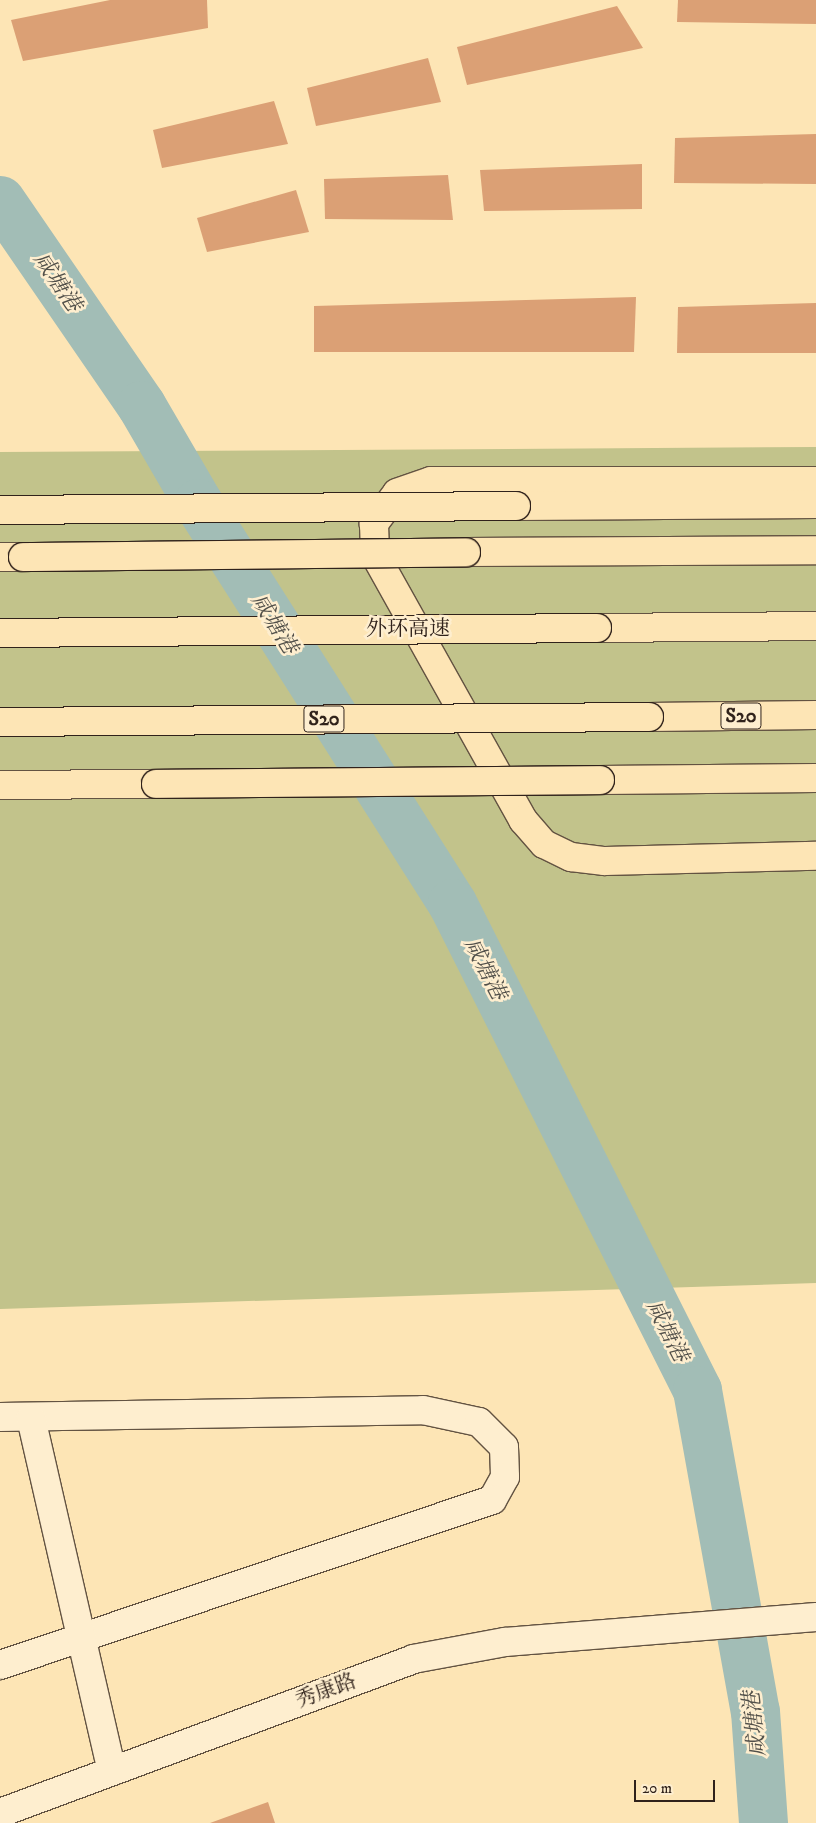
<!DOCTYPE html>
<html>
<head>
<meta charset="utf-8">
<style>
  body { margin:0 }
  #map { position:relative; width:816px; height:1823px; overflow:hidden; background:#fde5b5; font-family:"IM FELL DW Pica","Noto Serif SC",serif }
  div>[style] { position:absolute }
  .green>* { inset:0; background:#c2c38b }
  .river>* { height:49px; margin:-24.5px; padding:0 24.5px; transform-origin:24.5px; border-radius:24.5px; background:#a2bdb6 }
  .building>* { inset:0; background:#dba075 }
  .roads { filter:drop-shadow(1px 0 #635342) drop-shadow(-1px 0 #635342) drop-shadow(0 1px #635342) drop-shadow(0 -1px #635342) }
  .minor>* { height:28px; margin:-14px; padding:0 14px; transform-origin:14px; border-radius:14px; background:#feeecf }
  .tertiary>* { height:28px; margin:-14px; padding:0 14px; transform-origin:14px; border-radius:14px; background:#feeecf }
  .motorway>* { height:28px; margin:-14px; padding:0 14px; transform-origin:14px; border-radius:14px; background:#fde5b5 }
  .bridges { filter:drop-shadow(1px 0 #30221b) drop-shadow(-1px 0 #30221b) drop-shadow(0 1px #30221b) drop-shadow(0 -1px #30221b) }
  .motorway-bridge>* { height:28px; margin:-14px; padding:0 14px; transform-origin:14px; border-radius:14px; background:#fde5b5 }
  span { translate:-50% -50%; white-space:nowrap; text-align:center; line-height:1.15; -webkit-text-stroke:5px #feeecf; paint-order:stroke }
  .shield-label span { padding:1px 4px; background:#feeecf; border:1px solid; border-radius:4px; -webkit-text-stroke-width:0 }
  .shield-label { font-size:20px; color:#30221b; font-weight:700 }
  .street-label { font-size:21px; color:#30221b }
  .water-label { font-size:22px; color:#52504a; font-style:italic }
  .scale { position:absolute; left:634px; top:1780px; width:81px; height:22px; box-sizing:border-box; border:2px solid #30221b; border-top:0; padding-left:6px; font-size:15px; line-height:18px; white-space:nowrap; color:#30221b; -webkit-text-stroke:4px #feeecf; paint-order:stroke }
</style>
</head>
<body>
<div id="map">
  <div class="green">
    <i style="clip-path:polygon(816px 447px,816px 1283px,0 1309px,0 452px)"></i>
  </div>
  <div class="river">
    <i style="left:0;top:200px;width:249px;rotate:55.5deg"></i>
    <i style="left:141px;top:405px;width:113px;rotate:59.8deg"></i>
    <i style="left:198px;top:503px;width:474px;rotate:57.6deg"></i>
    <i style="left:452px;top:903px;width:545px;rotate:63.29deg"></i>
    <i style="left:697px;top:1390px;width:326px;rotate:79.8deg"></i>
    <i style="left:755px;top:1711px;width:112px;rotate:85.9deg"></i>
  </div>
  <div class="building">
    <i style="clip-path:polygon(110px 0,207px 0,208px 28px,23px 61px,11px 20px)"></i>
    <i style="clip-path:polygon(678px 0,816px 0,816px 24px,677px 22px)"></i>
    <i style="clip-path:polygon(617px 6px,643px 48px,467px 85px,457px 47px)"></i>
    <i style="clip-path:polygon(428px 58px,441px 102px,316px 126px,307px 88px)"></i>
    <i style="clip-path:polygon(274px 101px,288px 144px,162px 168px,153px 130px)"></i>
    <i style="clip-path:polygon(816px 134px,816px 184px,674px 183px,675px 138px)"></i>
    <i style="clip-path:polygon(642px 164px,642px 209px,484px 211px,480px 170px)"></i>
    <i style="clip-path:polygon(448px 175px,453px 220px,325px 219px,324px 179px)"></i>
    <i style="clip-path:polygon(296px 190px,309px 232px,207px 252px,197px 218px)"></i>
    <i style="clip-path:polygon(636px 297px,634px 352px,314px 352px,314px 306px)"></i>
    <i style="clip-path:polygon(816px 303px,816px 353px,677px 353px,678px 307px)"></i>
    <i style="clip-path:polygon(268px 1802px,275px 1823px,210px 1823px)"></i>
  </div>
  <div class="roads">
    <div class="minor">
      <i style="left:0;top:1417px;width:423px;rotate:-0.9deg"></i>
      <i style="left:423px;top:1410px;width:57px;rotate:12.1deg"></i>
      <i style="left:479px;top:1422px;width:35px;rotate:45deg"></i>
      <i style="left:504px;top:1447px;width:30px;rotate:88deg"></i>
      <i style="left:505px;top:1477px;width:26px;rotate:119deg"></i>
      <i style="left:492px;top:1500px;width:519px;rotate:161.46deg"></i>
      <i style="left:31px;top:1418px;width:362px;rotate:77.1deg"></i>
    </div>
    <div class="tertiary">
      <i style="left:0;top:1813px;width:441px;rotate:-20.4deg"></i>
      <i style="left:413px;top:1659px;width:94px;rotate:-10.5deg"></i>
      <i style="left:505px;top:1642px;width:312px;rotate:-4.6deg"></i>
    </div>
    <div class="motorway">
      <i style="left:816px;top:481px;width:385px;rotate:180deg"></i>
      <i style="left:431px;top:481px;width:36px;rotate:161deg"></i>
      <i style="left:397px;top:493px;width:39px;rotate:127deg"></i>
      <i style="left:374px;top:524px;width:31px;rotate:88deg"></i>
      <i style="left:375px;top:555px;width:304px;rotate:60.8deg"></i>
      <i style="left:523px;top:820px;width:32px;rotate:49deg"></i>
      <i style="left:544px;top:844px;width:30px;rotate:26deg"></i>
      <i style="left:571px;top:857px;width:34px;rotate:7deg"></i>
      <i style="left:605px;top:861px;width:211px;rotate:-1.4deg"></i>
      <i style="left:516px;top:506px;width:300px;rotate:-0.4deg"></i>
      <i style="left:466px;top:552px;width:350px;rotate:-0.3deg"></i>
      <i style="left:0;top:557px;width:23px"></i>
      <i style="left:597px;top:628px;width:219px;rotate:-0.5deg"></i>
      <i style="left:649px;top:717px;width:167px;rotate:-0.7deg"></i>
      <i style="left:600px;top:780px;width:216px;rotate:-0.5deg"></i>
      <i style="left:0;top:785px;width:156px;rotate:-0.4deg"></i>
    </div>
  </div>
  <div class="bridges">
    <div class="motorway-bridge">
      <i style="left:0;top:510px;width:516px;rotate:-0.44deg"></i>
      <i style="left:23px;top:557px;width:443px;rotate:-0.6deg"></i>
      <i style="left:0;top:633px;width:597px;rotate:-0.48deg"></i>
      <i style="left:0;top:722px;width:649px;rotate:-0.44deg"></i>
      <i style="left:156px;top:784px;width:444px;rotate:-0.5deg"></i>
    </div>
  </div>
  <div class="shield-label">
    <span style="left:741px;top:716px">S20</span>
    <span style="left:324px;top:719px">S20</span>
  </div>
  <div class="street-label">
    <span style="left:408px;top:629px">外环高速</span>
    <span style="left:326px;top:1691px;rotate:-20deg">秀康路</span>
  </div>
  <div class="water-label">
    <span style="left:57px;top:282px;rotate:56deg">咸塘港</span>
    <span style="left:274px;top:624px;rotate:58deg">咸塘港</span>
    <span style="left:485px;top:969px;rotate:63deg">咸塘港</span>
    <span style="left:667px;top:1331px;rotate:63deg">咸塘港</span>
    <span style="left:755px;top:1724px;rotate:-96deg">咸塘港</span>
  </div>
  <div class="scale">20 m</div>
</div>
</body>
</html>
